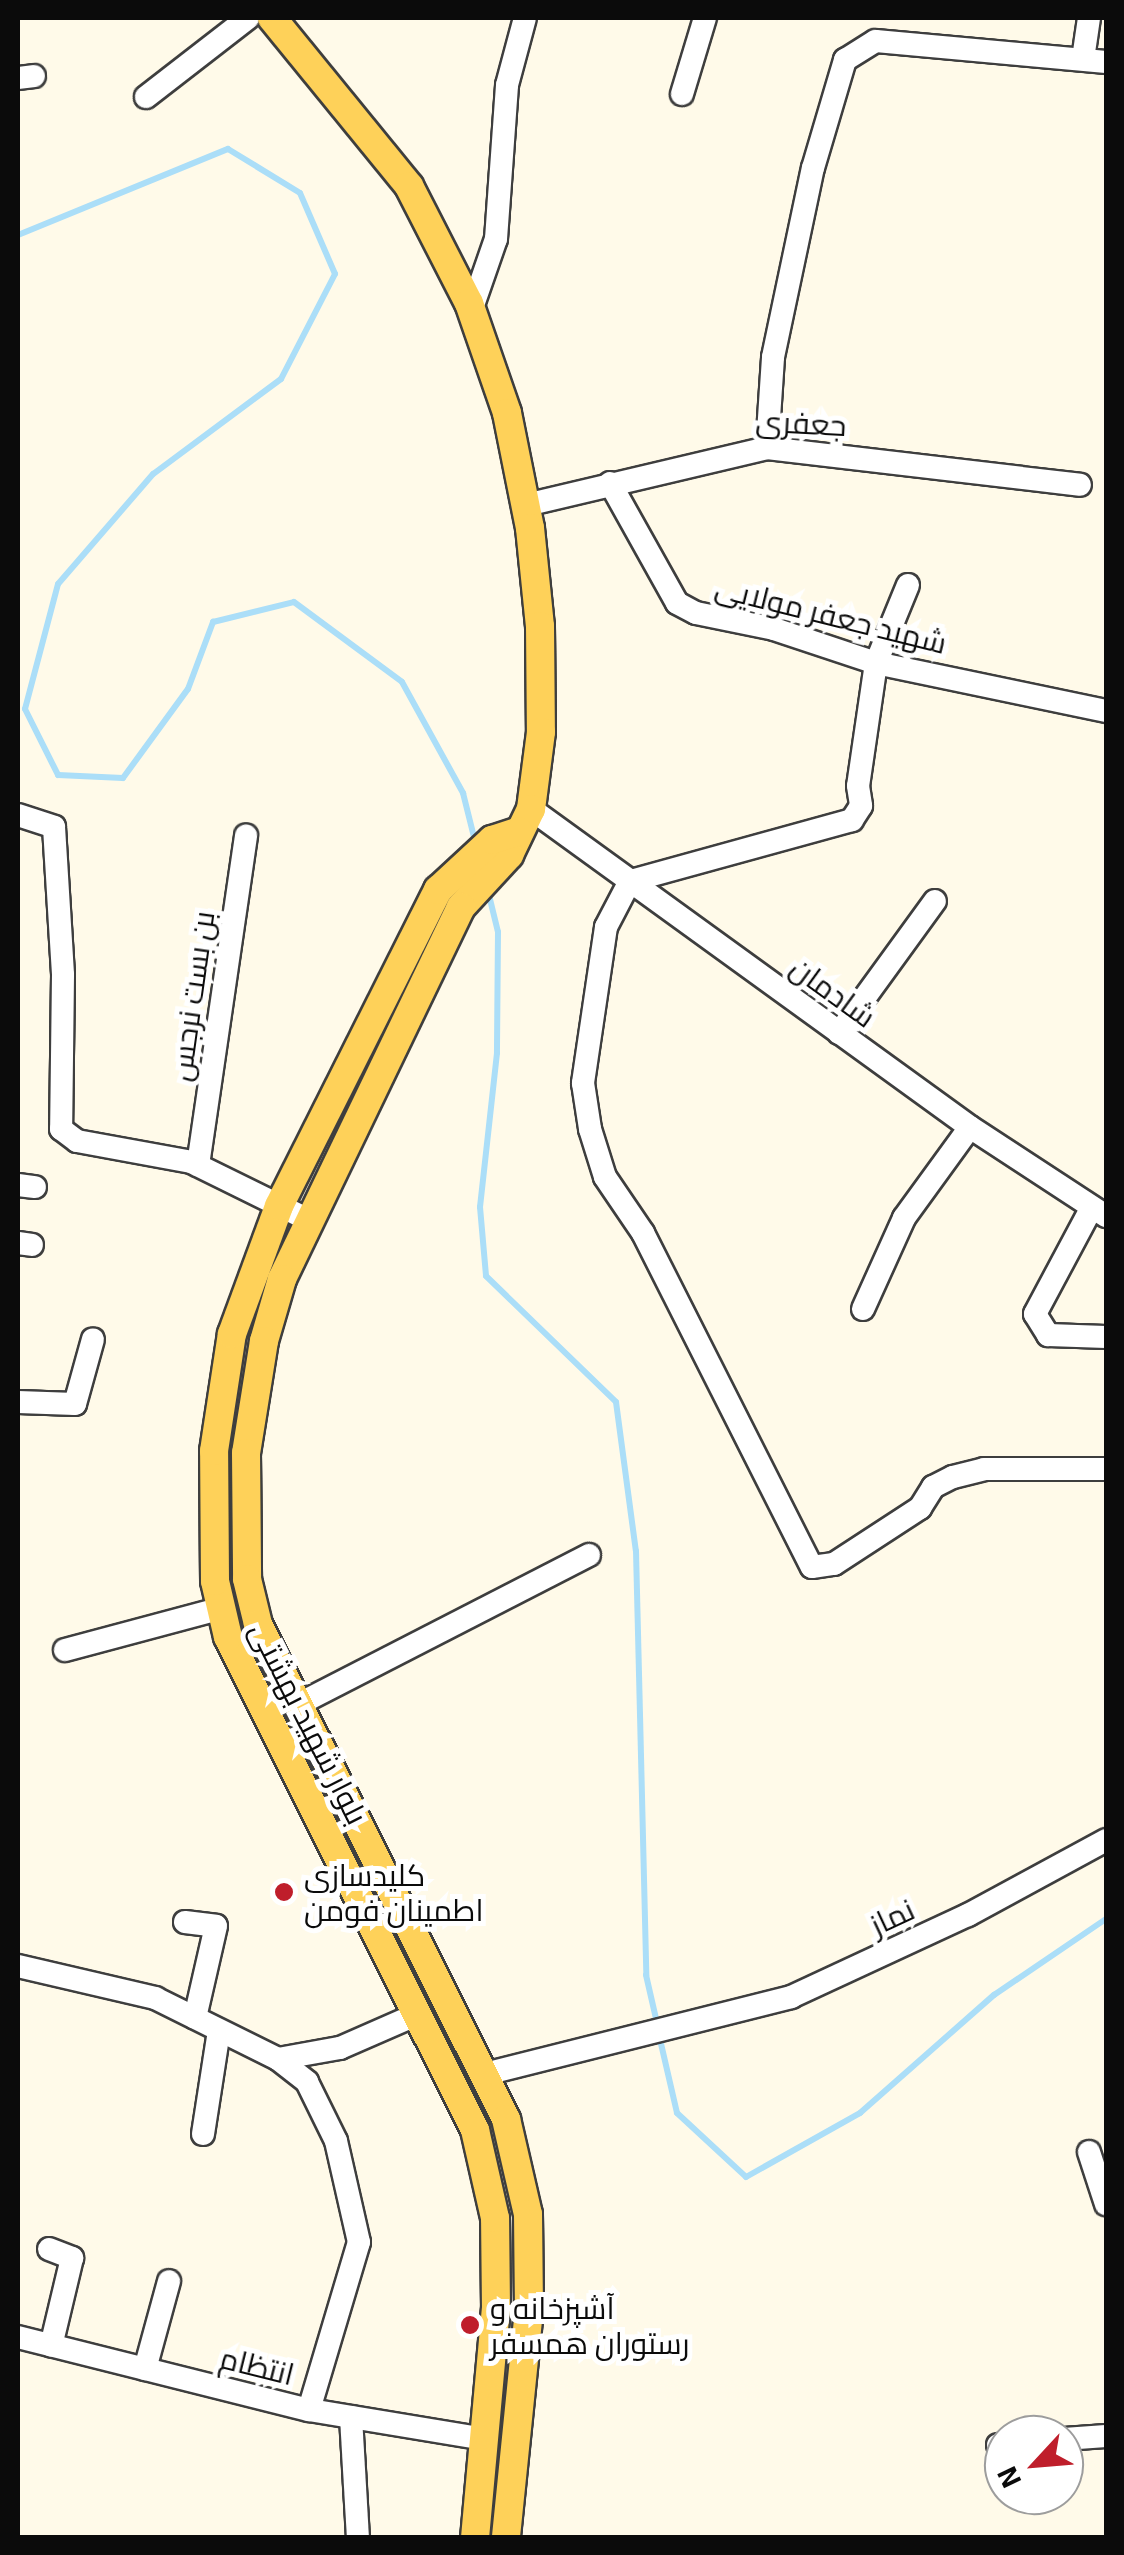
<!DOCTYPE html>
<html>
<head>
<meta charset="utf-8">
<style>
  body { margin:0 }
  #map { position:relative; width:1124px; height:2555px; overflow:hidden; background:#fffae9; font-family:Georgia,Cairo,serif }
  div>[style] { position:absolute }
  .stream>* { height:6px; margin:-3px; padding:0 3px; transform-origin:3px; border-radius:3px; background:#abdef8 }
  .roads { filter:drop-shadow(2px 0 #3e3e3e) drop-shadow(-2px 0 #3e3e3e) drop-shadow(0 2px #3e3e3e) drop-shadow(0 -2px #3e3e3e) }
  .minor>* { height:22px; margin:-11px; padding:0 11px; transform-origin:11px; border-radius:11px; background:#fff }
  .major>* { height:28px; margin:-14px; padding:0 14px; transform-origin:14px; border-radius:14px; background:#fed159 }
  .dots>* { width:28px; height:28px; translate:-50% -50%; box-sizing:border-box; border:5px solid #fff; border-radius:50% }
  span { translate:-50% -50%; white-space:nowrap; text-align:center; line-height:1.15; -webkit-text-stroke:10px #fff; paint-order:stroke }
  .street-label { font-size:30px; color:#0b0b0b }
  .poi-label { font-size:30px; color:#0b0b0b }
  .left { translate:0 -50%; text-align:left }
  .frame { position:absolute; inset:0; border:20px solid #0b0b0b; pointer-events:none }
  .north { position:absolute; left:984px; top:2415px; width:100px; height:100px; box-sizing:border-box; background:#fff; border:2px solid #9d9d9d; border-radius:50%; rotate:244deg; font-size:28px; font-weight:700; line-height:40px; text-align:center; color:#0b0b0b }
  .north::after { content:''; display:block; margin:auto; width:35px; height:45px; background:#bf1e2b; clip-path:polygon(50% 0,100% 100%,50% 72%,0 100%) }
</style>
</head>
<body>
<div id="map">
  <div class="stream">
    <i style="left:18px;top:235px;width:227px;rotate:-22.3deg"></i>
    <i style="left:228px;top:149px;width:84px;rotate:31.4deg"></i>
    <i style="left:300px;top:193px;width:88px;rotate:66.6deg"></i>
    <i style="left:335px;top:274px;width:118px;rotate:117.2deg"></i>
    <i style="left:281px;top:379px;width:159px;rotate:143.4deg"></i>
    <i style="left:153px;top:474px;width:145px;rotate:130.8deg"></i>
    <i style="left:58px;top:584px;width:129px;rotate:104.8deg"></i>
    <i style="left:25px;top:709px;width:74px;rotate:63.4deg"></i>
    <i style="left:58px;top:775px;width:65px;rotate:2.6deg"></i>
    <i style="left:123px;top:778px;width:110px;rotate:-53.9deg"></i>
    <i style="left:188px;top:689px;width:72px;rotate:-69.5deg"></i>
    <i style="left:213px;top:622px;width:83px;rotate:-13.9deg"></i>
    <i style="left:294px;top:602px;width:134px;rotate:36.5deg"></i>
    <i style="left:402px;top:682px;width:127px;rotate:61.2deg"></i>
    <i style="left:463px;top:793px;width:54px;rotate:76deg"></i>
    <i style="left:488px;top:891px;width:42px;rotate:76.3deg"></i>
    <i style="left:498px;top:932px;width:121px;rotate:90.5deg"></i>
    <i style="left:497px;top:1053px;width:155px;rotate:96.3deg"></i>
    <i style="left:480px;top:1207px;width:69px;rotate:85deg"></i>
    <i style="left:486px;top:1276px;width:181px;rotate:44.1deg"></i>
    <i style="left:616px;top:1402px;width:150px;rotate:82.4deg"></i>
    <i style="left:636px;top:1551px;width:424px;rotate:88.6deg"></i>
    <i style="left:646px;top:1975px;width:49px;rotate:77.1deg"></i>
    <i style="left:659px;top:2035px;width:80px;rotate:77deg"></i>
    <i style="left:677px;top:2113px;width:94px;rotate:42.8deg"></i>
    <i style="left:746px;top:2177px;width:131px;rotate:-29.3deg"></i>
    <i style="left:860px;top:2113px;width:179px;rotate:-41.4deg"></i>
    <i style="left:994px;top:1995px;width:135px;rotate:-34.2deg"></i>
  </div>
  <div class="roads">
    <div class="minor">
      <i style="left:1083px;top:59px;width:41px;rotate:-81.7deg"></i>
      <i style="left:18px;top:78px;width:16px;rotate:-7deg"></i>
      <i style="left:682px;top:94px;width:79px;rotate:-73.2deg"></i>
      <i style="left:146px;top:97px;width:129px;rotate:-37.8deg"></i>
      <i style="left:471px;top:311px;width:76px;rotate:-70.9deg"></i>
      <i style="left:496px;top:239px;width:154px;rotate:-85.9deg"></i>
      <i style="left:507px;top:85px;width:69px;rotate:-75deg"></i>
      <i style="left:767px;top:448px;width:91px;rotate:-86.2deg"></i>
      <i style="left:773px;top:357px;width:193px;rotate:-78.1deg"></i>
      <i style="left:813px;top:168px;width:113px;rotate:-73.5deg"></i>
      <i style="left:845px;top:60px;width:36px;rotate:-32deg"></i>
      <i style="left:876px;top:41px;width:231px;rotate:5.2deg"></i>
      <i style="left:610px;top:483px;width:137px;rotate:60.8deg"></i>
      <i style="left:677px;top:603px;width:21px;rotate:28deg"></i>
      <i style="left:696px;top:613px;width:80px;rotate:11.6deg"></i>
      <i style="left:774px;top:629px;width:108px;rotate:18.4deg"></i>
      <i style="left:876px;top:663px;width:235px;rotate:11.8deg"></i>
      <i style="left:526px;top:505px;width:248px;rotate:-13.3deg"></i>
      <i style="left:767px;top:448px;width:315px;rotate:6.7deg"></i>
      <i style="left:908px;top:585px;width:84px;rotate:112.3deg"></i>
      <i style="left:876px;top:663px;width:124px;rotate:98.3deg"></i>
      <i style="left:858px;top:786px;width:20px;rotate:81deg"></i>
      <i style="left:861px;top:806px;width:17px;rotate:123deg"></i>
      <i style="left:852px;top:820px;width:230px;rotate:164.6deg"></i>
      <i style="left:630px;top:881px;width:52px;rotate:117.6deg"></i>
      <i style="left:606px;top:927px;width:158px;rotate:98.4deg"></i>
      <i style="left:583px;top:1083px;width:47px;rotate:81.3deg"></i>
      <i style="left:590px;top:1129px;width:50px;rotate:72.6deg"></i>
      <i style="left:605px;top:1177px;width:68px;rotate:55.8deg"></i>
      <i style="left:643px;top:1233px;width:374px;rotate:63.2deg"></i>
      <i style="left:812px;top:1567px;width:22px;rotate:-8deg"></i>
      <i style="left:834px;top:1564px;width:103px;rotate:-33.1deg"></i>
      <i style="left:920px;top:1508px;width:25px;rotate:-58deg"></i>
      <i style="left:933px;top:1487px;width:22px;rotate:-27deg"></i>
      <i style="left:953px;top:1477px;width:32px;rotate:-14deg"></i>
      <i style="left:984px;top:1469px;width:122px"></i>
      <i style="left:531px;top:809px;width:542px;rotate:35.92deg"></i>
      <i style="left:970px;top:1127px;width:163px;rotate:33.2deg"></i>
      <i style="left:18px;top:815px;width:38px;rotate:18deg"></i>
      <i style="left:54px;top:827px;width:148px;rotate:86.5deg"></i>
      <i style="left:63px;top:975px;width:154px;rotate:90.7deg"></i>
      <i style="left:61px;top:1129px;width:20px;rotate:37deg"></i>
      <i style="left:77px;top:1141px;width:116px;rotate:10.4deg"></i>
      <i style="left:191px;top:1162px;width:131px;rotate:26.2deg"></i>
      <i style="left:839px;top:1033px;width:163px;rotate:-54deg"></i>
      <i style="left:198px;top:1165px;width:333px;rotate:-81.7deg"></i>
      <i style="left:18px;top:1185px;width:17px;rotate:7deg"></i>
      <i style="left:1091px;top:1209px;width:119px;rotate:118.1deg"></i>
      <i style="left:1035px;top:1314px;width:25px;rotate:58deg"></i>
      <i style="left:1048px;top:1335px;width:58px;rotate:2deg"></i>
      <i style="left:18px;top:1243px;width:14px;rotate:8deg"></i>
      <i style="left:863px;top:1309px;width:100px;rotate:-65.7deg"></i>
      <i style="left:904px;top:1218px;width:112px;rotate:-54deg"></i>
      <i style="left:18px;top:1402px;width:57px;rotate:2deg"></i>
      <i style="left:75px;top:1404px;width:67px;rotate:-74.5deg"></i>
      <i style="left:65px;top:1650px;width:158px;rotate:-15deg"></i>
      <i style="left:299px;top:1704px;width:326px;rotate:-27.2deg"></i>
      <i style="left:185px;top:1922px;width:31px;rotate:7deg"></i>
      <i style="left:216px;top:1926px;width:94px;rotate:102.9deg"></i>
      <i style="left:18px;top:1966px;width:141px;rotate:13.1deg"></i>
      <i style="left:155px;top:1998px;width:137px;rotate:26.4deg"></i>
      <i style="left:278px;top:2059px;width:37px;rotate:38deg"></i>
      <i style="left:307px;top:2082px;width:66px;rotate:63.8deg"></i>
      <i style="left:336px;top:2141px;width:104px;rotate:77.2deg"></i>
      <i style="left:359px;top:2242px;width:175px;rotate:106.6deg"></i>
      <i style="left:278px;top:2059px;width:63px;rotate:-10.1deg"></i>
      <i style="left:340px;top:2048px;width:87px;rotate:-23.6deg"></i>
      <i style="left:485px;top:2074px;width:316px;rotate:-14.1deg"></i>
      <i style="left:791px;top:1997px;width:195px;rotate:-24.9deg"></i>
      <i style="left:968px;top:1915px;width:157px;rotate:-28.5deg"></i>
      <i style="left:203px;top:2134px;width:104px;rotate:-81.2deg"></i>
      <i style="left:1089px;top:2152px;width:55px;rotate:71.9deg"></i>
      <i style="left:49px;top:2249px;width:25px;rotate:21deg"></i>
      <i style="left:72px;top:2258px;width:90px;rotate:103.4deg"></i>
      <i style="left:18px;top:2337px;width:300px;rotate:14.1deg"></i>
      <i style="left:309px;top:2410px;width:177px;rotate:9.4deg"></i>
      <i style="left:145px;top:2369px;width:91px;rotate:-74.7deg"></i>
      <i style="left:351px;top:2417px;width:121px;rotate:86.7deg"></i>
      <i style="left:1064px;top:2439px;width:42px;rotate:-4.1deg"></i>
      <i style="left:998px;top:2445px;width:6px;rotate:-9deg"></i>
    </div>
    <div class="major">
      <i style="left:272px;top:18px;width:217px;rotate:50.8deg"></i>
      <i style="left:409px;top:186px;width:131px;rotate:62.9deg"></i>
      <i style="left:469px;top:303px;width:116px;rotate:70.9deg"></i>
      <i style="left:507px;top:413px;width:117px;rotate:78.7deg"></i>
      <i style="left:530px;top:528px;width:99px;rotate:84.2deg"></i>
      <i style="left:540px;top:626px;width:106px;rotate:89.5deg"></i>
      <i style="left:541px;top:732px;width:78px;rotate:97.4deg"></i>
      <i style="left:531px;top:809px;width:51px;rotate:115.6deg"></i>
      <i style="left:509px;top:855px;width:71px;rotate:132.7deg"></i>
      <i style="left:461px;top:907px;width:413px;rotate:115.7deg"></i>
      <i style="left:282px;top:1279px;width:65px;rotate:106.2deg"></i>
      <i style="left:264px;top:1341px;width:113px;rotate:99.1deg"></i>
      <i style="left:246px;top:1453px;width:126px;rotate:89.5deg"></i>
      <i style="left:247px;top:1579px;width:46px;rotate:76.3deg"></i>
      <i style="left:258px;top:1624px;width:554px;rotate:63.39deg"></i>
      <i style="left:506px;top:2119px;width:98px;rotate:77deg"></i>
      <i style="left:528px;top:2214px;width:96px;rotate:89.4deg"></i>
      <i style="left:529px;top:2310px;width:229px;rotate:95.8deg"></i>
      <i style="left:475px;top:2538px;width:230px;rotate:-84.8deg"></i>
      <i style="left:496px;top:2309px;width:91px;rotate:-90.6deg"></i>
      <i style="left:495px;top:2218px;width:90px;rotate:-102.8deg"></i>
      <i style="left:475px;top:2130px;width:551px;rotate:-116.61deg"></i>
      <i style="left:228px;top:1637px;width:57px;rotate:-103.1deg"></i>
      <i style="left:215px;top:1581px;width:130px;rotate:-90.4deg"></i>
      <i style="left:214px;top:1451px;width:118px;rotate:-81.3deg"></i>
      <i style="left:232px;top:1334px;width:136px;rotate:-69.8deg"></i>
      <i style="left:279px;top:1206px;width:354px;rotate:-63.3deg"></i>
      <i style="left:438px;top:890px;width:74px;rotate:-42.8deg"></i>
      <i style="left:492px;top:840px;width:28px;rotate:-18deg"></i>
    </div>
  </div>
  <div class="dots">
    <i style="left:284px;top:1892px;background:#bf1e2b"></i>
    <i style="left:470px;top:2325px;background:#bf1e2b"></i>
  </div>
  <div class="street-label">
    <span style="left:801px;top:423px;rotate:3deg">جعفری</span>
    <span style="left:831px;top:615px;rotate:14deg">شهید جعفر مولایی</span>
    <span style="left:833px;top:992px;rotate:36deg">شادمان</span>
    <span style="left:192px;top:996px;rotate:-82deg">بن بست نرجس</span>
    <span style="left:309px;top:1723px;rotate:63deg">بلوار شهید بهشتی</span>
    <span style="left:892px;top:1917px;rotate:-25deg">نماز</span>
    <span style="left:257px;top:2366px;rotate:14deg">انتظام</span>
  </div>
  <div class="poi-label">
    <span class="left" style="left:304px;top:1892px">کلیدسازی<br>اطمینان فومن</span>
    <span class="left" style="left:490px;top:2325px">آشپزخانه و<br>رستوران همسفر</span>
  </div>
  <div class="frame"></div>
  <div class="north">N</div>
</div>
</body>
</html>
